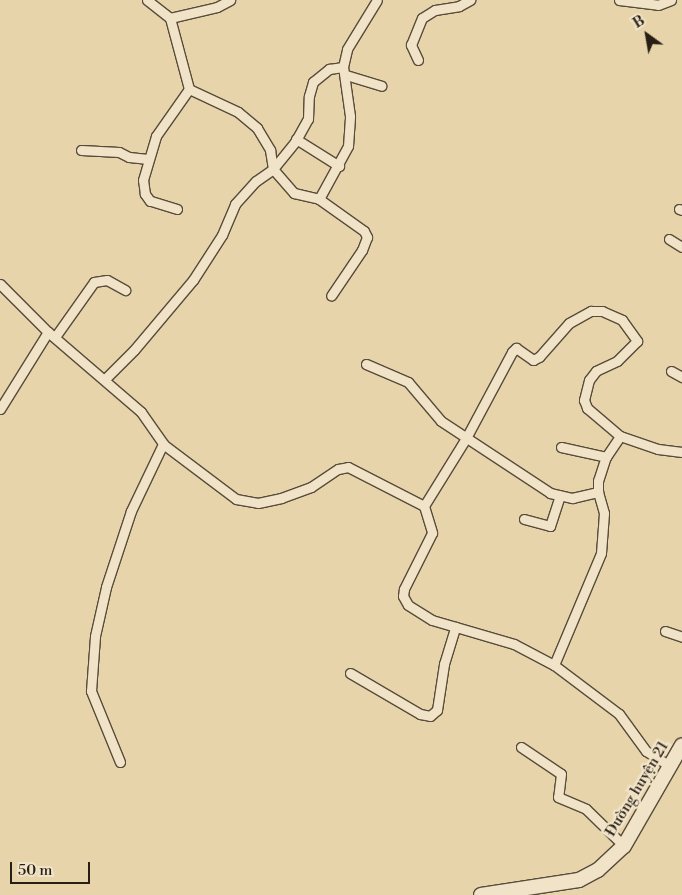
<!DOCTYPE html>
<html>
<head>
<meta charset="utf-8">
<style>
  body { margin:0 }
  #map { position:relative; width:682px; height:895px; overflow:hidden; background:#e8d4ab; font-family:"Libre Bodoni",serif }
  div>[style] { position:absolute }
  .roads { filter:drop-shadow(1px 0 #574c3a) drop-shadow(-1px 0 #574c3a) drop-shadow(0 1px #574c3a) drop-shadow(0 -1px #574c3a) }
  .street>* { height:9px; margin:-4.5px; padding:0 4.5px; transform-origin:4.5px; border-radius:4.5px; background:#f0e3c8 }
  .secondary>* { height:14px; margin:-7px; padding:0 7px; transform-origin:7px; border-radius:7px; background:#f0e3c8 }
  span { translate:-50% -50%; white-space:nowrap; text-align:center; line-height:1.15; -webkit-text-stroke:5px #f0e3c8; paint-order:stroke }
  .street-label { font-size:15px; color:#271e14 }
  .north { position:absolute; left:622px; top:10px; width:50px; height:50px; -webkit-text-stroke:4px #f0e3c8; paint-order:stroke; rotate:328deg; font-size:14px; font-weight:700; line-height:20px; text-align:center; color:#271e14 }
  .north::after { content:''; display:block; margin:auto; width:18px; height:22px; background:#271e14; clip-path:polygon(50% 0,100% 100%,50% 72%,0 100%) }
  .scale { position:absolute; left:10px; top:862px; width:80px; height:22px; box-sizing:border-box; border:2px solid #271e14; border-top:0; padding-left:6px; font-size:15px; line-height:18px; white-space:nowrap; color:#271e14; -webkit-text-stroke:4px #f0e3c8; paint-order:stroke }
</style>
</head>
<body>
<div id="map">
  <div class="roads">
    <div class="street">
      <i style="left:147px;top:0;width:29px;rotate:38deg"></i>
      <i style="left:170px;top:18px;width:73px;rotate:75deg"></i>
      <i style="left:189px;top:89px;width:54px;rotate:25.1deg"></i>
      <i style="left:238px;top:112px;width:25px;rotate:40deg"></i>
      <i style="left:257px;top:128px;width:26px;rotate:59deg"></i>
      <i style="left:270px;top:150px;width:19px;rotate:81deg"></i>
      <i style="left:273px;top:169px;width:32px;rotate:49deg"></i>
      <i style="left:294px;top:193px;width:26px;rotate:13deg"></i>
      <i style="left:319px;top:199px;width:55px;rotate:35.4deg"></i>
      <i style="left:364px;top:231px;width:7px;rotate:63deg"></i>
      <i style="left:367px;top:237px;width:14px;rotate:111deg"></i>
      <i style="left:362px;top:250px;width:55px;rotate:124deg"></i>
      <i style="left:619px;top:0;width:39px;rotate:7deg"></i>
      <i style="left:658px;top:5px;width:14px;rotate:-21deg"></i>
      <i style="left:170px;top:18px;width:48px;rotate:-13.2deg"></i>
      <i style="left:217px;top:7px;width:15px;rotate:-28deg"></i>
      <i style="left:418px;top:60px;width:17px;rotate:-115deg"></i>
      <i style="left:411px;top:45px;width:29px;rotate:-68deg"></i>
      <i style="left:422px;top:18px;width:15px;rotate:-32deg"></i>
      <i style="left:435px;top:10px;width:24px;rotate:-9deg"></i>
      <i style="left:459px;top:6px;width:13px;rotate:-29deg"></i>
      <i style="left:346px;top:75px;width:37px;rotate:17deg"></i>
      <i style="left:296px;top:139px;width:51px;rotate:32.1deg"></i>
      <i style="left:81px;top:150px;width:38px;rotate:3deg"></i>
      <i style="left:119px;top:152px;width:11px;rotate:27deg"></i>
      <i style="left:129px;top:157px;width:19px;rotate:6deg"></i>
      <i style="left:319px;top:199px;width:60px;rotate:-61.3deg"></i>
      <i style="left:348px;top:146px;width:30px;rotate:-86deg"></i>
      <i style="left:350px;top:116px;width:49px;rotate:-98.1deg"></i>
      <i style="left:343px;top:67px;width:18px;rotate:-77deg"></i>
      <i style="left:347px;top:49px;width:57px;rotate:-58.5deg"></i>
      <i style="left:177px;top:209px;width:28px;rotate:-163deg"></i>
      <i style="left:150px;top:201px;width:9px;rotate:-126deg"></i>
      <i style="left:145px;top:194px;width:14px;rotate:-98deg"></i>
      <i style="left:143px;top:180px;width:46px;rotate:-73.5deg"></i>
      <i style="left:156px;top:136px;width:57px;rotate:-54.9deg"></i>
      <i style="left:679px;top:209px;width:3px;rotate:18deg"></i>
      <i style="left:669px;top:239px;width:15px;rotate:32deg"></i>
      <i style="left:0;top:284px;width:68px;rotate:45deg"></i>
      <i style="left:48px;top:332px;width:123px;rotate:40.7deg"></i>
      <i style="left:141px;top:412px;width:39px;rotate:55deg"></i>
      <i style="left:163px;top:444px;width:91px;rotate:37deg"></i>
      <i style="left:236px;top:499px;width:22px;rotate:10deg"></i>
      <i style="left:258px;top:503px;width:24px;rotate:-12deg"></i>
      <i style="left:281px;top:498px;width:32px;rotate:-20deg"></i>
      <i style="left:311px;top:487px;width:32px;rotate:-34deg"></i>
      <i style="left:338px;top:469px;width:10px;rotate:-11deg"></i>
      <i style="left:348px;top:467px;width:85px;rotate:27.2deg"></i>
      <i style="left:424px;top:506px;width:28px;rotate:73deg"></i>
      <i style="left:432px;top:533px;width:63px;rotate:116.6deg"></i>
      <i style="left:404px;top:589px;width:7px;rotate:98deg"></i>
      <i style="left:403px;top:596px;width:10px;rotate:61deg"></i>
      <i style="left:408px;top:605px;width:28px;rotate:32deg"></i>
      <i style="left:432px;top:620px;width:85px;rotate:16.3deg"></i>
      <i style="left:514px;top:644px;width:45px;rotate:27.7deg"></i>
      <i style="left:554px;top:665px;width:81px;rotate:37deg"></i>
      <i style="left:619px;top:714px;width:46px;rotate:53.9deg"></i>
      <i style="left:646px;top:751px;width:28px;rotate:32deg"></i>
      <i style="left:55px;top:337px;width:67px;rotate:-54.7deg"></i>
      <i style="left:94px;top:282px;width:13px;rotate:-9deg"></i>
      <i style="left:107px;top:280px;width:21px;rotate:29deg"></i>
      <i style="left:366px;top:364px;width:46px;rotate:23.2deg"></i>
      <i style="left:408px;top:382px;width:51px;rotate:49.8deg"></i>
      <i style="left:441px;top:421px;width:131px;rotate:33.4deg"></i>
      <i style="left:550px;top:493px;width:23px;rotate:13deg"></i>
      <i style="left:572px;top:498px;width:27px;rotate:-13deg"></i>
      <i style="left:671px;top:371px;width:13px;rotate:29deg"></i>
      <i style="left:105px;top:379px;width:41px;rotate:-45deg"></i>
      <i style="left:134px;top:350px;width:92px;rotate:-49.9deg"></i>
      <i style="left:193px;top:280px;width:54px;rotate:-57.2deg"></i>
      <i style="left:222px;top:235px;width:34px;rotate:-67deg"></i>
      <i style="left:235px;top:204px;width:31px;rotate:-48deg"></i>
      <i style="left:256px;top:181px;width:21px;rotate:-35deg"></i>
      <i style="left:273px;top:169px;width:35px;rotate:-51deg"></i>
      <i style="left:295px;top:142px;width:26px;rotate:-61deg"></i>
      <i style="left:308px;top:119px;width:23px;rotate:-88deg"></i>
      <i style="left:309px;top:96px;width:15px;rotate:-74deg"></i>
      <i style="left:313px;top:82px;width:21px;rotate:-39deg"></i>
      <i style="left:329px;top:69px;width:14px;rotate:-8deg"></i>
      <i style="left:0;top:409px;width:91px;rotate:-58.1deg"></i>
      <i style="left:561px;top:447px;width:46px;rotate:12.5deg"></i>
      <i style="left:424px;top:506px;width:78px;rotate:-58.2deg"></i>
      <i style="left:465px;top:440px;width:100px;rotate:-61.9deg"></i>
      <i style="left:512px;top:352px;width:6px;rotate:-45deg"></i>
      <i style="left:516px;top:348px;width:21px;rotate:35deg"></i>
      <i style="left:533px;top:360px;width:7px;rotate:-27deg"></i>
      <i style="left:539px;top:357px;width:45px;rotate:-48.6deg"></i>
      <i style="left:569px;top:323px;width:25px;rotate:-29deg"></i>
      <i style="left:591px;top:311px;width:11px"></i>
      <i style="left:602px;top:311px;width:22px;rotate:24deg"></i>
      <i style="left:622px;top:320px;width:26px;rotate:54deg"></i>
      <i style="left:637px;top:341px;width:28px;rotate:135deg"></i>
      <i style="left:617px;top:361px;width:23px;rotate:155deg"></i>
      <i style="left:596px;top:371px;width:11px;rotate:128deg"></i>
      <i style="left:589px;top:380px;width:21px;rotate:104deg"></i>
      <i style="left:584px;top:400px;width:9px;rotate:69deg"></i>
      <i style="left:587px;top:408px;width:43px;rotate:40.3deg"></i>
      <i style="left:620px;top:436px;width:40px;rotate:18.9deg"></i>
      <i style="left:658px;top:449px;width:24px;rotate:7deg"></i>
      <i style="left:524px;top:519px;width:27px;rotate:15deg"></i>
      <i style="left:550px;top:526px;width:32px;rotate:-72deg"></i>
      <i style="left:665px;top:631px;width:18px;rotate:19deg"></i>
      <i style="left:554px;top:665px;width:121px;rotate:-67.2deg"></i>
      <i style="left:601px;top:553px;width:40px;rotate:-85.7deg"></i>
      <i style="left:604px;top:513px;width:22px;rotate:-106deg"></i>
      <i style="left:598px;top:492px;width:11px;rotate:-90deg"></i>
      <i style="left:598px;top:481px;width:25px;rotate:-72deg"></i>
      <i style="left:606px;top:457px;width:25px;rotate:-56deg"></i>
      <i style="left:350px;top:673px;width:81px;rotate:30.4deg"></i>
      <i style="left:420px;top:714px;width:10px;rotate:11deg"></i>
      <i style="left:430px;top:716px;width:9px;rotate:-41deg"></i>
      <i style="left:437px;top:710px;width:47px;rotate:-81.3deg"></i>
      <i style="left:444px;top:664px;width:39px;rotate:-73deg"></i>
      <i style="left:521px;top:747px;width:48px;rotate:34deg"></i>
      <i style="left:561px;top:774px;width:23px;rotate:97deg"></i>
      <i style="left:558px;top:797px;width:30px;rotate:23deg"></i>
      <i style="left:586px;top:809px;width:53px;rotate:44.2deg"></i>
      <i style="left:120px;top:762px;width:77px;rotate:-112.2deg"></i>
      <i style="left:91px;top:691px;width:55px;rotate:-85.8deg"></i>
      <i style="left:95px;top:636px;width:50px;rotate:-77.3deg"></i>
      <i style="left:106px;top:587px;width:80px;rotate:-71.8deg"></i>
      <i style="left:131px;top:511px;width:74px;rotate:-64.5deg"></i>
    </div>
    <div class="secondary">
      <i style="left:481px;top:895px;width:99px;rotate:-8.7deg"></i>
      <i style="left:579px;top:880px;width:21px;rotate:-28deg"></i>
      <i style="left:598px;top:870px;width:35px;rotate:-43deg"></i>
      <i style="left:624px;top:846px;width:116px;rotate:-60.1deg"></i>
    </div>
  </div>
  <div class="street-label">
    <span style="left:637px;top:789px;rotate:-59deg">Đường huyện 21</span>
  </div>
  <div class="north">B</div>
  <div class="scale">50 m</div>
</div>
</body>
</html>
